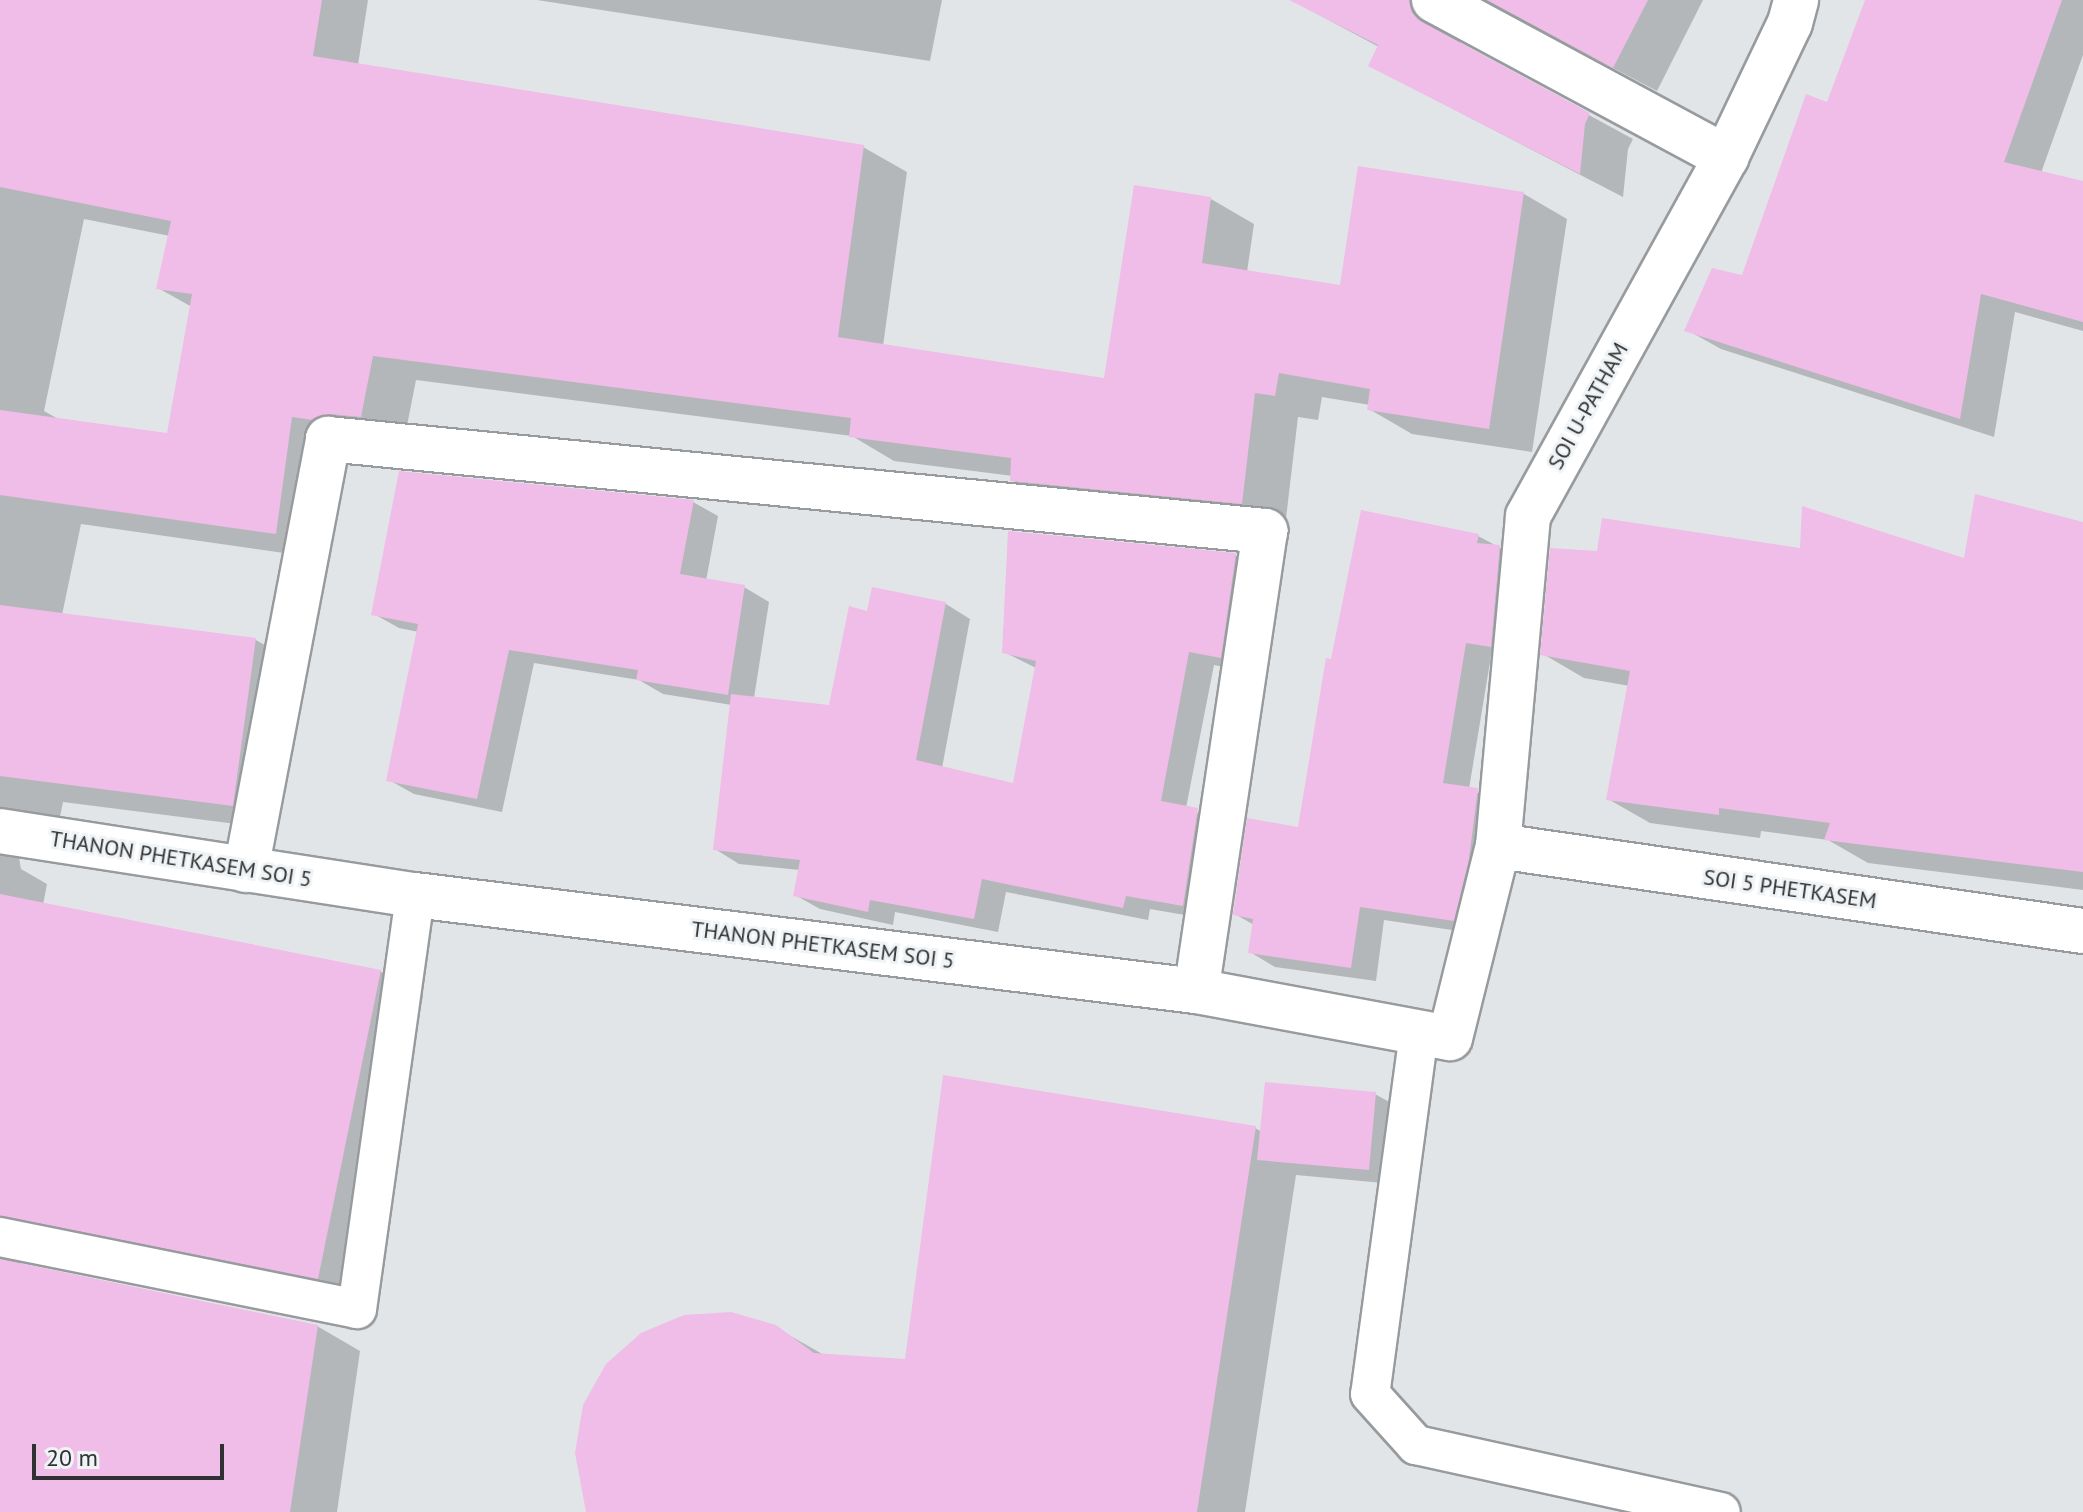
<!DOCTYPE html>
<html>
<head>
<meta charset="utf-8">
<style>
  body { margin:0 }
  #map { position:relative; width:2083px; height:1512px; overflow:hidden; background:#e2e5e8; font-family:"PT Sans",sans-serif }
  div>[style] { position:absolute }
  .shadow>* { inset:0; background:#0003 }
  .building>* { inset:0; background:#f0bce8 }
  .roads { filter:drop-shadow(2px 0 #989b9d) drop-shadow(-2px 0 #989b9d) drop-shadow(0 2px #989b9d) drop-shadow(0 -2px #989b9d) }
  .service>* { height:38px; margin:-19px; padding:0 19px; transform-origin:19px; border-radius:19px; background:#fff }
  .minor>* { height:44px; margin:-22px; padding:0 22px; transform-origin:22px; border-radius:22px; background:#fff }
  span { translate:-50% -50%; white-space:nowrap; text-align:center; line-height:1.15; -webkit-text-stroke:6px #eff3f5; paint-order:stroke }
  .street-label { font-size:22px; color:#303132 }
  .scale { position:absolute; left:32px; top:1444px; width:192px; height:36px; box-sizing:border-box; border:4px solid #303132; border-top:0; padding-left:10px; font-size:24px; line-height:28px; white-space:nowrap; color:#303132; -webkit-text-stroke:6px #eff3f5; paint-order:stroke }
</style>
</head>
<body>
<div id="map">
  <div class="shadow">
    <i style="clip-path:polygon(evenodd,0 0,368px 0,358px 65px,863px 147px,907px 172px,883px 346px,1106px 380px,1211px 199px,1254px 224px,1247px 272px,1342px 287px,1360px 168px,1524px 194px,1567px 219px,1532px 452px,1412px 434px,1369px 409px,1370px 405px,1322px 397px,1318px 420px,1298px 417px,1285px 527px,1056px 505px,1012px 480px,1013px 476px,894px 461px,852px 436px,416px 380px,404px 441px,335px 440px,319px 558px,81px 524px,62px 615px,256px 640px,299px 665px,276px 829px,63px 802px,57px 832px,18px 852px,21px 869px,47px 884px,43px 905px,380px 971px,423px 996px,361px 1302px,21px 1259px,22px 1266px,317px 1326px,360px 1351px,337px 1512px,0 1512px,0 0,84px 219px,170px 236px,158px 288px,192px 307px,168px 435px,60px 420px,44px 411px,84px 219px)"></i>
    <i style="clip-path:polygon(537px 0,942px 0,930px 61px)"></i>
    <i style="clip-path:polygon(1291px 0,1475px 0,1452px 27px,1462px 46px,1633px 139px,1628px 149px,1623px 197px,1370px 66px,1379px 47px)"></i>
    <i style="clip-path:polygon(1483px 0,1703px 0,1657px 91px)"></i>
    <i style="clip-path:polygon(1867px 0,2083px 0,2083px 55px,2041px 173px,2083px 183px,2083px 331px,2015px 312px,1994px 437px,1721px 349px,1687px 330px,1743px 277px,1828px 104px)"></i>
    <i style="clip-path:polygon(693px 502px,718px 516px,706px 581px,744px 587px,769px 602px,754px 698px,830px 707px,868px 614px,874px 590px,946px 604px,970px 619px,942px 768px,1014px 785px,1036px 668px,1004px 652px,1235px 555px,1260px 569px,1245px 671px,1214px 665px,1186px 808px,1222px 824px,1208px 919px,1150px 909px,1148px 920px,1006px 892px,998px 932px,895px 912px,893px 925px,820px 909px,795px 895px,800px 870px,739px 864px,715px 849px,732px 705px,663px 694px,639px 680px,534px 663px,502px 812px,414px 794px,389px 780px,419px 632px,399px 628px,374px 614px)"></i>
    <i style="clip-path:polygon(2083px 525px,2083px 890px,1868px 863px,1828px 840px,1761px 831px,1760px 838px,1650px 823px,1608px 799px,1630px 686px,1584px 678px,1543px 654px,1598px 554px,1802px 550px,1965px 561px)"></i>
    <i style="clip-path:polygon(1478px 536px,1525px 561px,1516px 660px,1491px 656px,1469px 789px,1503px 805px,1479px 934px,1384px 920px,1376px 981px,1275px 967px,1250px 952px,1254px 925px,1235px 914px,1299px 830px,1333px 661px)"></i>
    <i style="clip-path:polygon(1375px 1094px,1400px 1108px,1394px 1184px,1296px 1175px,1245px 1512px,593px 1512px,775px 1327px,824px 1355px,906px 1361px,1255px 1128px,1262px 1132px)"></i>
  </div>
  <div class="building">
    <i style="clip-path:polygon(0 0,322px 0,313px 56px,864px 145px,838px 337px,1104px 378px,1134px 185px,1211px 197px,1202px 263px,1340px 285px,1358px 166px,1524px 192px,1489px 429px,1367px 410px,1370px 389px,1279px 373px,1275px 396px,1255px 393px,1242px 504px,1010px 481px,1011px 458px,849px 437px,851px 418px,373px 356px,361px 417px,330px 414px,313px 420px,292px 417px,276px 534px,0 495px,0 410px,167px 433px,192px 294px,156px 289px,171px 221px,0 187px)"></i>
    <i style="clip-path:polygon(1289px 0,1409px 0,1412px 12px,1422px 22px,1590px 113px,1585px 124px,1580px 174px,1368px 66px,1378px 45px)"></i>
    <i style="clip-path:polygon(1487px 0,1648px 0,1613px 68px)"></i>
    <i style="clip-path:polygon(1865px 0,2062px 0,2004px 162px,2083px 181px,2083px 322px,1981px 294px,1960px 419px,1684px 331px,1712px 268px,1742px 275px,1806px 94px,1827px 102px)"></i>
    <i style="clip-path:polygon(399px 471px,694px 500px,680px 574px,745px 585px,728px 695px,636px 680px,638px 670px,509px 650px,477px 799px,386px 781px,418px 624px,371px 615px)"></i>
    <i style="clip-path:polygon(1975px 494px,2083px 522px,2083px 872px,1824px 840px,1830px 823px,1719px 808px,1719px 815px,1606px 800px,1630px 671px,1540px 655px,1550px 548px,1597px 551px,1602px 518px,1800px 548px,1802px 506px,1964px 558px)"></i>
    <i style="clip-path:polygon(1361px 510px,1479px 534px,1477px 543px,1500px 545px,1491px 647px,1466px 643px,1443px 783px,1478px 788px,1469px 859px,1454px 921px,1360px 907px,1351px 968px,1248px 953px,1253px 919px,1233px 915px,1247px 818px,1298px 827px,1326px 658px,1331px 659px)"></i>
    <i style="clip-path:polygon(1008px 531px,1236px 553px,1221px 658px,1189px 652px,1161px 801px,1198px 808px,1183px 906px,1126px 896px,1123px 908px,982px 879px,974px 919px,870px 900px,868px 912px,793px 896px,800px 860px,713px 850px,731px 694px,829px 705px,849px 606px,867px 611px,872px 587px,946px 602px,916px 760px,1013px 783px,1036px 661px,1002px 653px)"></i>
    <i style="clip-path:polygon(0 605px,256px 638px,233px 806px,0 776px)"></i>
    <i style="clip-path:polygon(0 894px,381px 970px,318px 1279px,0 1216px)"></i>
    <i style="clip-path:polygon(943px 1075px,1256px 1126px,1197px 1512px,586px 1512px,575px 1453px,583px 1405px,606px 1364px,641px 1333px,684px 1315px,731px 1312px,776px 1325px,814px 1353px,905px 1359px)"></i>
    <i style="clip-path:polygon(1265px 1082px,1376px 1092px,1369px 1170px,1257px 1160px)"></i>
    <i style="clip-path:polygon(0 1259px,318px 1325px,290px 1512px,0 1512px)"></i>
  </div>
  <div class="roads">
    <div class="service">
      <i style="left:1419px;top:1033px;width:364px;rotate:97.7deg"></i>
      <i style="left:1370px;top:1394px;width:69px;rotate:48deg"></i>
      <i style="left:1416px;top:1445px;width:312px;rotate:12.4deg"></i>
      <i style="left:0;top:1237px;width:364px;rotate:11.4deg"></i>
      <i style="left:357px;top:1309px;width:418px;rotate:-82deg"></i>
    </div>
    <div class="minor">
      <i style="left:1434px;top:0;width:332px;rotate:28.3deg"></i>
      <i style="left:0;top:831px;width:420px;rotate:8.8deg"></i>
      <i style="left:415px;top:895px;width:787px;rotate:7.01deg"></i>
      <i style="left:1196px;top:991px;width:258px;rotate:10.5deg"></i>
      <i style="left:1450px;top:1038px;width:198px;rotate:-76deg"></i>
      <i style="left:1498px;top:846px;width:331px;rotate:-84.8deg"></i>
      <i style="left:1528px;top:516px;width:410px;rotate:-61.1deg"></i>
      <i style="left:1726px;top:157px;width:148px;rotate:-64.5deg"></i>
      <i style="left:1790px;top:23px;width:24px;rotate:-75deg"></i>
      <i style="left:1498px;top:846px;width:591px;rotate:8.27deg"></i>
      <i style="left:246px;top:870px;width:439px;rotate:-79.2deg"></i>
      <i style="left:328px;top:439px;width:942px;rotate:5.61deg"></i>
      <i style="left:1265px;top:531px;width:465px;rotate:98.5deg"></i>
    </div>
  </div>
  <div class="street-label">
    <span style="left:1588px;top:406px;rotate:-61deg">SOI U-PATHAM</span>
    <span style="left:181px;top:859px;rotate:9deg">THANON PHETKASEM SOI 5</span>
    <span style="left:1790px;top:889px;rotate:8deg">SOI 5 PHETKASEM</span>
    <span style="left:823px;top:945px;rotate:7deg">THANON PHETKASEM SOI 5</span>
  </div>
  <div class="scale">20 m</div>
</div>
</body>
</html>
